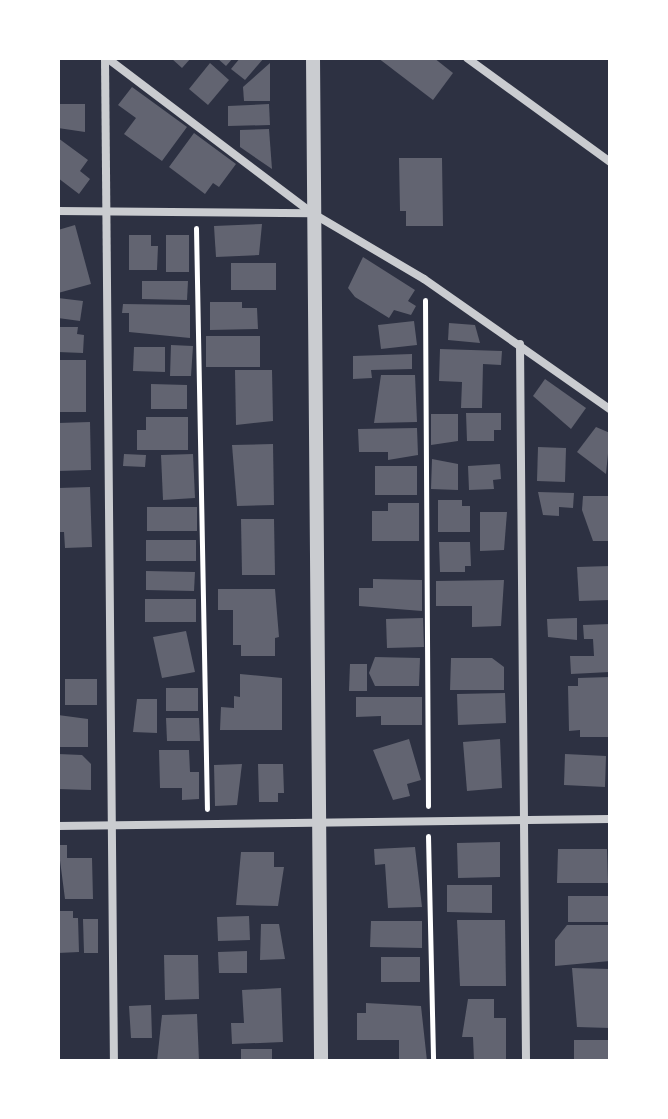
<!DOCTYPE html>
<html>
<head>
<meta charset="utf-8">
<style>
  body { margin:0 }
  #map { position:relative; width:668px; height:1119px; overflow:hidden; background:#2d3142; font-family:"PT Sans Narrow",sans-serif }
  div>[style] { position:absolute }
  .building>* { inset:0; background:#626471 }
  .path>* { height:5px; margin:-2.5px; padding:0 2.5px; transform-origin:2.5px; border-radius:2.5px; background:#fff }
  .minor>* { height:8px; margin:-4px; padding:0 4px; transform-origin:4px; border-radius:4px; background:#caccd0 }
  .tertiary>* { height:14px; margin:-7px; padding:0 7px; transform-origin:7px; border-radius:7px; background:#caccd0 }
  span { translate:-50% -50%; white-space:nowrap; text-align:center; line-height:1.15; -webkit-text-stroke:6px #fff; paint-order:stroke }
  .frame { position:absolute; inset:0; border:60px solid #fff; pointer-events:none }
</style>
</head>
<body>
<div id="map">
  <div class="building">
    <i style="clip-path:polygon(171px 58px,191px 58px,182px 68px)"></i>
    <i style="clip-path:polygon(217px 58px,233px 58px,226px 66px)"></i>
    <i style="clip-path:polygon(240px 58px,264px 58px,245px 80px,231px 69px)"></i>
    <i style="clip-path:polygon(378px 58px,434px 58px,453px 73px,433px 100px)"></i>
    <i style="clip-path:polygon(210px 63px,229px 80px,208px 105px,189px 89px)"></i>
    <i style="clip-path:polygon(270px 63px,270px 101px,244px 101px,243px 87px)"></i>
    <i style="clip-path:polygon(132px 87px,187px 127px,162px 161px,124px 134px,136px 118px,118px 105px)"></i>
    <i style="clip-path:polygon(58px 104px,85px 104px,85px 132px,58px 128px)"></i>
    <i style="clip-path:polygon(269px 104px,270px 125px,228px 126px,228px 106px)"></i>
    <i style="clip-path:polygon(269px 129px,272px 169px,240px 147px,240px 130px)"></i>
    <i style="clip-path:polygon(194px 133px,236px 164px,219px 187px,213px 183px,205px 194px,169px 167px)"></i>
    <i style="clip-path:polygon(58px 138px,88px 160px,80px 171px,90px 179px,79px 194px,58px 178px)"></i>
    <i style="clip-path:polygon(399px 158px,442px 158px,443px 226px,406px 226px,406px 211px,400px 211px)"></i>
    <i style="clip-path:polygon(262px 224px,259px 255px,216px 257px,214px 226px)"></i>
    <i style="clip-path:polygon(75px 225px,91px 284px,58px 293px,58px 230px)"></i>
    <i style="clip-path:polygon(129px 235px,151px 235px,151px 246px,158px 246px,157px 270px,129px 270px)"></i>
    <i style="clip-path:polygon(166px 235px,189px 235px,189px 272px,166px 272px)"></i>
    <i style="clip-path:polygon(363px 257px,415px 290px,408px 301px,416px 306px,411px 315px,394px 310px,389px 318px,355px 297px,348px 288px)"></i>
    <i style="clip-path:polygon(231px 263px,276px 263px,276px 290px,231px 290px)"></i>
    <i style="clip-path:polygon(142px 281px,188px 281px,187px 300px,142px 299px)"></i>
    <i style="clip-path:polygon(58px 298px,83px 301px,80px 321px,58px 318px)"></i>
    <i style="clip-path:polygon(210px 302px,242px 302px,242px 308px,257px 308px,258px 329px,210px 330px)"></i>
    <i style="clip-path:polygon(123px 304px,190px 305px,190px 338px,129px 332px,129px 313px,122px 313px)"></i>
    <i style="clip-path:polygon(414px 321px,417px 345px,381px 349px,378px 325px)"></i>
    <i style="clip-path:polygon(449px 323px,475px 325px,480px 343px,448px 340px)"></i>
    <i style="clip-path:polygon(58px 327px,78px 327px,77px 334px,84px 335px,83px 353px,58px 352px)"></i>
    <i style="clip-path:polygon(206px 336px,260px 336px,260px 367px,206px 367px)"></i>
    <i style="clip-path:polygon(171px 345px,193px 346px,191px 376px,170px 376px)"></i>
    <i style="clip-path:polygon(134px 347px,165px 347px,165px 372px,133px 371px)"></i>
    <i style="clip-path:polygon(440px 349px,502px 351px,501px 365px,483px 364px,482px 408px,461px 408px,462px 382px,439px 381px)"></i>
    <i style="clip-path:polygon(412px 354px,412px 369px,371px 370px,372px 378px,353px 379px,353px 356px)"></i>
    <i style="clip-path:polygon(58px 360px,86px 360px,86px 412px,58px 412px)"></i>
    <i style="clip-path:polygon(235px 370px,272px 370px,273px 421px,236px 425px)"></i>
    <i style="clip-path:polygon(381px 375px,415px 375px,417px 422px,374px 423px)"></i>
    <i style="clip-path:polygon(545px 379px,586px 408px,571px 429px,533px 396px)"></i>
    <i style="clip-path:polygon(151px 384px,187px 385px,187px 409px,151px 409px)"></i>
    <i style="clip-path:polygon(466px 413px,501px 413px,501px 430px,494px 430px,494px 441px,467px 441px)"></i>
    <i style="clip-path:polygon(431px 414px,458px 414px,458px 441px,431px 445px)"></i>
    <i style="clip-path:polygon(146px 417px,188px 417px,188px 450px,137px 450px,137px 430px,146px 430px)"></i>
    <i style="clip-path:polygon(90px 422px,91px 470px,58px 471px,58px 423px)"></i>
    <i style="clip-path:polygon(596px 427px,610px 433px,606px 474px,577px 452px)"></i>
    <i style="clip-path:polygon(417px 428px,418px 455px,388px 460px,388px 452px,359px 452px,358px 429px)"></i>
    <i style="clip-path:polygon(273px 444px,274px 505px,237px 506px,232px 445px)"></i>
    <i style="clip-path:polygon(538px 447px,566px 448px,565px 482px,537px 481px)"></i>
    <i style="clip-path:polygon(124px 454px,146px 455px,145px 467px,123px 466px)"></i>
    <i style="clip-path:polygon(193px 454px,195px 498px,163px 500px,161px 455px)"></i>
    <i style="clip-path:polygon(432px 459px,458px 464px,458px 490px,431px 489px)"></i>
    <i style="clip-path:polygon(500px 464px,501px 479px,493px 480px,494px 489px,469px 490px,468px 466px)"></i>
    <i style="clip-path:polygon(375px 466px,417px 466px,417px 495px,375px 495px)"></i>
    <i style="clip-path:polygon(90px 487px,92px 547px,65px 548px,64px 532px,58px 532px,58px 488px)"></i>
    <i style="clip-path:polygon(538px 492px,574px 493px,573px 508px,559px 507px,559px 516px,543px 515px)"></i>
    <i style="clip-path:polygon(583px 496px,610px 496px,610px 541px,593px 541px,582px 510px)"></i>
    <i style="clip-path:polygon(438px 500px,462px 500px,462px 506px,470px 506px,470px 532px,438px 532px)"></i>
    <i style="clip-path:polygon(388px 503px,419px 503px,419px 541px,372px 541px,372px 511px,388px 511px)"></i>
    <i style="clip-path:polygon(147px 507px,197px 507px,197px 531px,147px 531px)"></i>
    <i style="clip-path:polygon(480px 512px,507px 512px,504px 550px,480px 551px)"></i>
    <i style="clip-path:polygon(241px 519px,274px 519px,275px 575px,242px 575px)"></i>
    <i style="clip-path:polygon(146px 540px,196px 540px,196px 561px,146px 561px)"></i>
    <i style="clip-path:polygon(439px 542px,470px 542px,471px 566px,465px 566px,465px 572px,440px 572px)"></i>
    <i style="clip-path:polygon(610px 566px,610px 600px,579px 601px,577px 567px)"></i>
    <i style="clip-path:polygon(146px 571px,195px 572px,194px 591px,146px 590px)"></i>
    <i style="clip-path:polygon(373px 579px,422px 580px,422px 611px,359px 606px,359px 588px,373px 588px)"></i>
    <i style="clip-path:polygon(504px 580px,501px 626px,472px 627px,472px 606px,436px 606px,436px 581px)"></i>
    <i style="clip-path:polygon(218px 589px,275px 589px,279px 637px,275px 638px,275px 656px,241px 656px,241px 645px,233px 645px,233px 610px,218px 610px)"></i>
    <i style="clip-path:polygon(145px 599px,196px 599px,196px 622px,145px 622px)"></i>
    <i style="clip-path:polygon(423px 618px,424px 647px,387px 648px,386px 619px)"></i>
    <i style="clip-path:polygon(577px 618px,577px 640px,548px 637px,547px 619px)"></i>
    <i style="clip-path:polygon(610px 624px,610px 672px,571px 674px,570px 656px,594px 656px,593px 639px,584px 639px,583px 625px)"></i>
    <i style="clip-path:polygon(186px 631px,195px 672px,162px 678px,153px 637px)"></i>
    <i style="clip-path:polygon(375px 657px,420px 658px,419px 686px,375px 686px,369px 673px)"></i>
    <i style="clip-path:polygon(451px 658px,492px 658px,504px 667px,504px 690px,450px 690px)"></i>
    <i style="clip-path:polygon(350px 664px,367px 664px,367px 691px,349px 691px)"></i>
    <i style="clip-path:polygon(240px 674px,282px 678px,282px 730px,220px 730px,221px 707px,234px 708px,234px 696px,240px 697px)"></i>
    <i style="clip-path:polygon(610px 677px,610px 737px,580px 737px,580px 730px,569px 731px,568px 686px,578px 686px,578px 678px)"></i>
    <i style="clip-path:polygon(65px 679px,97px 679px,97px 705px,65px 705px)"></i>
    <i style="clip-path:polygon(166px 688px,198px 688px,198px 711px,166px 711px)"></i>
    <i style="clip-path:polygon(505px 693px,506px 723px,458px 725px,457px 694px)"></i>
    <i style="clip-path:polygon(356px 697px,422px 697px,422px 725px,381px 725px,381px 716px,356px 717px)"></i>
    <i style="clip-path:polygon(137px 699px,157px 699px,157px 733px,133px 732px)"></i>
    <i style="clip-path:polygon(58px 715px,88px 719px,88px 747px,59px 747px)"></i>
    <i style="clip-path:polygon(166px 718px,199px 718px,200px 741px,167px 741px)"></i>
    <i style="clip-path:polygon(409px 739px,421px 780px,407px 784px,410px 796px,393px 800px,373px 750px)"></i>
    <i style="clip-path:polygon(500px 739px,502px 788px,467px 791px,463px 742px)"></i>
    <i style="clip-path:polygon(159px 750px,189px 750px,190px 772px,199px 772px,199px 799px,182px 800px,182px 788px,160px 788px)"></i>
    <i style="clip-path:polygon(58px 754px,82px 755px,91px 764px,91px 790px,58px 789px)"></i>
    <i style="clip-path:polygon(565px 754px,606px 756px,605px 787px,564px 785px)"></i>
    <i style="clip-path:polygon(242px 764px,237px 805px,215px 806px,214px 765px)"></i>
    <i style="clip-path:polygon(258px 764px,283px 764px,284px 793px,278px 793px,278px 802px,259px 802px)"></i>
    <i style="clip-path:polygon(500px 842px,500px 877px,458px 878px,457px 843px)"></i>
    <i style="clip-path:polygon(58px 845px,67px 845px,67px 858px,92px 858px,93px 899px,65px 899px)"></i>
    <i style="clip-path:polygon(415px 847px,422px 907px,388px 908px,385px 864px,375px 865px,374px 849px)"></i>
    <i style="clip-path:polygon(558px 849px,607px 849px,608px 883px,557px 883px)"></i>
    <i style="clip-path:polygon(241px 852px,274px 852px,274px 867px,284px 867px,278px 906px,236px 905px)"></i>
    <i style="clip-path:polygon(447px 885px,492px 885px,492px 913px,447px 912px)"></i>
    <i style="clip-path:polygon(568px 896px,610px 896px,610px 922px,568px 922px)"></i>
    <i style="clip-path:polygon(58px 911px,73px 911px,73px 918px,78px 918px,79px 952px,58px 953px)"></i>
    <i style="clip-path:polygon(249px 916px,250px 940px,218px 941px,217px 917px)"></i>
    <i style="clip-path:polygon(83px 919px,98px 919px,98px 953px,84px 953px)"></i>
    <i style="clip-path:polygon(457px 920px,505px 920px,506px 986px,460px 986px)"></i>
    <i style="clip-path:polygon(371px 921px,422px 921px,422px 948px,370px 947px)"></i>
    <i style="clip-path:polygon(261px 924px,279px 924px,285px 959px,260px 960px)"></i>
    <i style="clip-path:polygon(567px 925px,610px 925px,610px 961px,555px 966px,555px 940px)"></i>
    <i style="clip-path:polygon(247px 951px,247px 973px,219px 973px,218px 952px)"></i>
    <i style="clip-path:polygon(164px 955px,198px 955px,199px 999px,165px 1000px)"></i>
    <i style="clip-path:polygon(381px 957px,420px 957px,420px 982px,381px 982px)"></i>
    <i style="clip-path:polygon(572px 968px,610px 969px,610px 1028px,577px 1027px)"></i>
    <i style="clip-path:polygon(281px 988px,283px 1042px,232px 1044px,231px 1023px,244px 1023px,242px 990px)"></i>
    <i style="clip-path:polygon(468px 999px,494px 999px,494px 1018px,506px 1018px,506px 1061px,474px 1061px,473px 1037px,462px 1037px)"></i>
    <i style="clip-path:polygon(366px 1003px,421px 1006px,427px 1061px,399px 1061px,399px 1040px,357px 1040px,357px 1013px,366px 1013px)"></i>
    <i style="clip-path:polygon(151px 1005px,152px 1038px,131px 1038px,129px 1006px)"></i>
    <i style="clip-path:polygon(197px 1014px,199px 1061px,157px 1061px,162px 1015px)"></i>
    <i style="clip-path:polygon(574px 1040px,608px 1040px,608px 1061px,574px 1061px)"></i>
    <i style="clip-path:polygon(241px 1049px,272px 1049px,272px 1061px,241px 1061px)"></i>
  </div>
  <div class="path">
    <i style="left:196px;top:228px;width:581px;rotate:88.92deg"></i>
    <i style="left:425px;top:300px;width:506px;rotate:89.66deg"></i>
    <i style="left:428px;top:836px;width:225px;rotate:88.7deg"></i>
  </div>
  <div class="minor">
    <i style="left:105px;top:58px;width:1003px;rotate:89.49deg"></i>
    <i style="left:107px;top:58px;width:257px;rotate:37.1deg"></i>
    <i style="left:312px;top:213px;width:130px;rotate:30.5deg"></i>
    <i style="left:424px;top:279px;width:227px;rotate:35deg"></i>
    <i style="left:467px;top:58px;width:177px;rotate:36deg"></i>
    <i style="left:58px;top:211px;width:253px;rotate:0.5deg"></i>
    <i style="left:520px;top:344px;width:717px;rotate:89.52deg"></i>
    <i style="left:58px;top:826px;width:552px;rotate:-0.73deg"></i>
  </div>
  <div class="tertiary">
    <i style="left:313px;top:58px;width:1003px;rotate:89.54deg"></i>
  </div>
  <div class="frame"></div>
</div>
</body>
</html>
